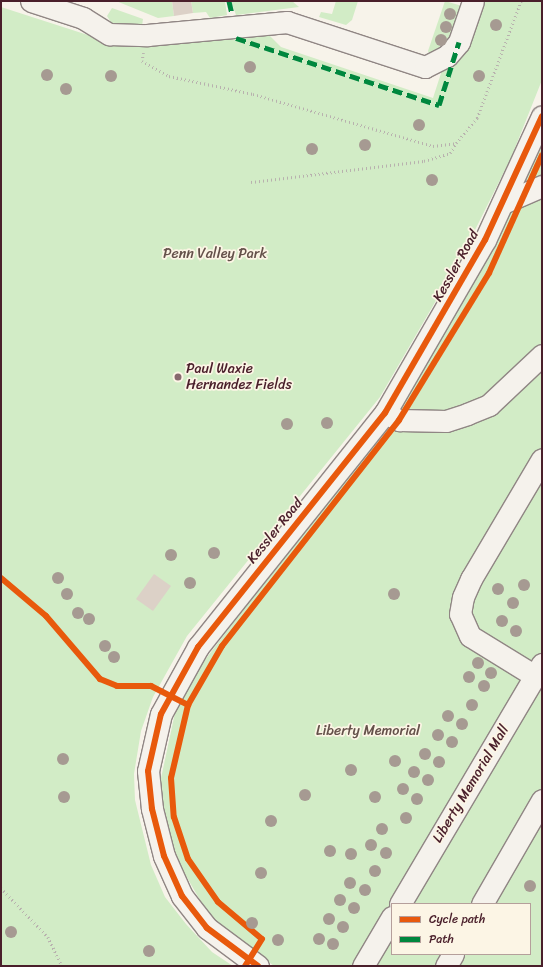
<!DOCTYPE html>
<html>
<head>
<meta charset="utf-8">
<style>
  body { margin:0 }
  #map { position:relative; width:543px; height:967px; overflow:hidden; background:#f7f3ea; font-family:Sriracha,sans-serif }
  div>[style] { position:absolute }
  .green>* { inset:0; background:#d2ecc6 }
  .building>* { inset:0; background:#dcd1c7 }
  .path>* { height:2.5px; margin-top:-1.25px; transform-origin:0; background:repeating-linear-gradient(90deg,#b8b1ae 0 1px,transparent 0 4px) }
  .roads { filter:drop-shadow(1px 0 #908684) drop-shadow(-1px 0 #908684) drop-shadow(0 1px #908684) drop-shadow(0 -1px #908684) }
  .minor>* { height:21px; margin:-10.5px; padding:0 10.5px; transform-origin:10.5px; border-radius:10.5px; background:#f5f2ec }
  .quiet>* { height:5px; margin-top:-2.5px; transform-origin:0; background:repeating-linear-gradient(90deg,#00873e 0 10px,transparent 0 15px) }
  .cycleway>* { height:6px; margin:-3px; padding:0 3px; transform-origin:3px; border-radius:3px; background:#e8590c }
  .trees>* { width:12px; height:12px; margin:-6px; border-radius:50%; background:#a69a92 }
  .dots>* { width:11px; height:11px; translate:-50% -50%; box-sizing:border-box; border:2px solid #fcf5e5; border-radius:50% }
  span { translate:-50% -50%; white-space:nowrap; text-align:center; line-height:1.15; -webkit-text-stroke:3.5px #fcf5e5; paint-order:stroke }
  .park-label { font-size:14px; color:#64514a }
  .street-label { font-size:14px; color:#4a1f2b }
  .poi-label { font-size:14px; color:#4a1f2b }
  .left { translate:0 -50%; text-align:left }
  .frame { position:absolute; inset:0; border:2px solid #4a1f2b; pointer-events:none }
  .legend { position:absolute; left:391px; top:903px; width:140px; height:52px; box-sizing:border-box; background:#fcf5e5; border:1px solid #b59f9b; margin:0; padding:5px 7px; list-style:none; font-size:12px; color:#4a1f2b }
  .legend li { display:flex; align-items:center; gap:8px; height:20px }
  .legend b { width:20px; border:1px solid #b59f9b }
</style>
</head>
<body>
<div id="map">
  <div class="green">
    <i style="clip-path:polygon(116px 1px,172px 1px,174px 16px,158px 18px)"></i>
    <i style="clip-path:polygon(191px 1px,225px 1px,227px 15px,210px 18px,206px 12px,193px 13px)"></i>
    <i style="clip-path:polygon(231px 1px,292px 1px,299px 7px,236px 15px)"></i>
    <i style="clip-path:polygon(336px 1px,358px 1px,352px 20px,346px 25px,319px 17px,321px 12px,332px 14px)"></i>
    <i style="clip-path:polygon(445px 1px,462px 6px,452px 39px,430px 56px,428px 51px)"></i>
    <i style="clip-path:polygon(480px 1px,542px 1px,542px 80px,511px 158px,463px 254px,380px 397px,187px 636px,153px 697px,141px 731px,134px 774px,135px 800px,151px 865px,165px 897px,186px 924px,212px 952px,233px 966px,1px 966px,1px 7px,125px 47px,257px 33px,269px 35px,281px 47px,433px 98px,443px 67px)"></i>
    <i style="clip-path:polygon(112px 8px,143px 19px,142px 26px,112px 24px,107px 16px)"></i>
    <i style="clip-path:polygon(evenodd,542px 143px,542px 966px,274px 966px,211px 919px,171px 850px,160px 783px,179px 694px,391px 416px,427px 362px,494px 247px,542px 143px,392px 904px,530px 904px,530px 954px,392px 954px,392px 904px)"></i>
  </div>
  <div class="building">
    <i style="clip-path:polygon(172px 1px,191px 1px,193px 13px,174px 16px)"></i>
    <i style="clip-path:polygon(154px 574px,171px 586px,153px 611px,136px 599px)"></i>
  </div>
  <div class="path">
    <i style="left:144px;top:53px;width:8px;rotate:104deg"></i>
    <i style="left:142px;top:61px;width:31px;rotate:29deg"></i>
    <i style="left:169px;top:76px;width:86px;rotate:12.1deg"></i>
    <i style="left:253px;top:94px;width:187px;rotate:16.1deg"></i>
    <i style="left:433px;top:146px;width:23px;rotate:-7deg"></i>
    <i style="left:456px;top:143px;width:33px;rotate:-50deg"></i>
    <i style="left:477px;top:118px;width:125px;rotate:-69.4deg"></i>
    <i style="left:251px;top:182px;width:174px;rotate:-6.9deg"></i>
    <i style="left:424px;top:161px;width:27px;rotate:-17deg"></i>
    <i style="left:450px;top:153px;width:11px;rotate:-56deg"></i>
    <i style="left:1px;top:888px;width:68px;rotate:46.2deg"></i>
    <i style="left:48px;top:937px;width:32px;rotate:64deg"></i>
  </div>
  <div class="roads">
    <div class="minor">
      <i style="left:31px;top:1px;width:55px;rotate:18.1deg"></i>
      <i style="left:83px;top:18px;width:31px;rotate:32deg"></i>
      <i style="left:109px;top:34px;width:38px;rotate:2deg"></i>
      <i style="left:147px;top:35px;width:141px;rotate:-5.3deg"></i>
      <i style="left:287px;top:22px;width:145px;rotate:18.1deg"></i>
      <i style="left:425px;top:67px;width:25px;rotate:-27deg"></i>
      <i style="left:447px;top:56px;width:18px;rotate:-49deg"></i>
      <i style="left:459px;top:42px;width:43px;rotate:-71.1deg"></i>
      <i style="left:503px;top:203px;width:43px;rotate:-23.6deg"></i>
      <i style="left:385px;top:413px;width:16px;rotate:27deg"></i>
      <i style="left:399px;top:420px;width:47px;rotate:1.2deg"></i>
      <i style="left:446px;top:421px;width:22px;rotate:-18deg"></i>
      <i style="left:467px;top:414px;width:24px;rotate:-22deg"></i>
      <i style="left:489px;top:405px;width:73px;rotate:-43.3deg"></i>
      <i style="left:535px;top:676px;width:76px;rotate:-148.4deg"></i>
      <i style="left:470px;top:636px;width:24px;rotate:-114deg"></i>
      <i style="left:460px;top:614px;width:17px;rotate:-80deg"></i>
      <i style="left:463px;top:597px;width:20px;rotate:-66deg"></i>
      <i style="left:471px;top:579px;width:139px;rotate:-59.4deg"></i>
      <i style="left:400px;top:904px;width:279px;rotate:-59.4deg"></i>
      <i style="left:482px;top:904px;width:120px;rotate:-60deg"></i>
      <i style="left:258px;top:966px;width:64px;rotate:-143.3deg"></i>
      <i style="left:207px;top:928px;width:41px;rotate:-128deg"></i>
      <i style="left:182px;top:896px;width:44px;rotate:-114.2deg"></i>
      <i style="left:164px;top:856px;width:49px;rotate:-104.3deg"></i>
      <i style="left:152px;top:809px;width:38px;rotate:-96deg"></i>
      <i style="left:148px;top:771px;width:58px;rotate:-77.2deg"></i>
      <i style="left:161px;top:714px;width:77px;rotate:-61.1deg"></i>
      <i style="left:198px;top:647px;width:300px;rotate:-51.4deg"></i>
      <i style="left:385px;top:413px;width:200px;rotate:-60deg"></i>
      <i style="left:485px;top:240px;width:136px;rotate:-65.3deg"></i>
      <i style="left:363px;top:966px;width:57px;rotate:-59.4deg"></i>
      <i style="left:446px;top:966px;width:14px;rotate:-60deg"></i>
    </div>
  </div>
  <div class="quiet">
    <i style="left:229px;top:1px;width:13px;rotate:77deg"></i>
    <i style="left:236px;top:38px;width:214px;rotate:18.3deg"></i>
    <i style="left:439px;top:105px;width:66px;rotate:-72.4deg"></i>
  </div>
  <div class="cycleway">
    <i style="left:1px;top:578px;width:59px;rotate:40.2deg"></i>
    <i style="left:46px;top:616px;width:83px;rotate:49.4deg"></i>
    <i style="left:100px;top:679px;width:18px;rotate:22deg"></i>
    <i style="left:117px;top:686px;width:34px"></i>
    <i style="left:151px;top:686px;width:42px;rotate:27.2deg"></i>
    <i style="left:188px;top:705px;width:75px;rotate:103.1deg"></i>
    <i style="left:171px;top:778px;width:39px;rotate:86deg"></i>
    <i style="left:174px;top:817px;width:44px;rotate:71.6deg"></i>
    <i style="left:188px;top:859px;width:52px;rotate:55.1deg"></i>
    <i style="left:218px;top:902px;width:57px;rotate:40.1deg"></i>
    <i style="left:262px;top:939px;width:32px;rotate:122deg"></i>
    <i style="left:188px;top:705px;width:68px;rotate:-60deg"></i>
    <i style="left:222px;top:646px;width:287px;rotate:-51.9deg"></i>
    <i style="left:399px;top:420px;width:172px;rotate:-58.5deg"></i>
    <i style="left:489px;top:273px;width:129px;rotate:-65.8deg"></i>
    <i style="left:258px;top:966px;width:64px;rotate:-143.3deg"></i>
    <i style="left:207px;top:928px;width:41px;rotate:-128deg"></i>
    <i style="left:182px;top:896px;width:44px;rotate:-114.2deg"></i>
    <i style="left:164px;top:856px;width:49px;rotate:-104.3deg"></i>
    <i style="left:152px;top:809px;width:38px;rotate:-96deg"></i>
    <i style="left:148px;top:771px;width:58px;rotate:-77.2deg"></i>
    <i style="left:161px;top:714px;width:77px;rotate:-61.1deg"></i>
    <i style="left:198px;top:647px;width:300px;rotate:-51.4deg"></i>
    <i style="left:385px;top:413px;width:200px;rotate:-60deg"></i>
    <i style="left:485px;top:240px;width:136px;rotate:-65.3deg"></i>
  </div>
  <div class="trees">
    <i style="left:450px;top:14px"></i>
    <i style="left:496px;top:25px"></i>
    <i style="left:446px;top:27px"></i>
    <i style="left:441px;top:40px"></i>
    <i style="left:250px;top:67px"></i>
    <i style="left:47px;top:75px"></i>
    <i style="left:111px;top:76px"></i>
    <i style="left:479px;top:76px"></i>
    <i style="left:66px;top:89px"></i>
    <i style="left:419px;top:125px"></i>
    <i style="left:365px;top:145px"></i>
    <i style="left:312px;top:149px"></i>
    <i style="left:432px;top:180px"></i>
    <i style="left:327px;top:423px"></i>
    <i style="left:287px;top:424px"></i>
    <i style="left:214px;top:553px"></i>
    <i style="left:171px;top:555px"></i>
    <i style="left:58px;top:578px"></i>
    <i style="left:190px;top:583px"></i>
    <i style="left:524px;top:585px"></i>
    <i style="left:498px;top:589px"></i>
    <i style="left:67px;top:594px"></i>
    <i style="left:394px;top:594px"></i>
    <i style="left:513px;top:603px"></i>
    <i style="left:78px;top:613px"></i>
    <i style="left:89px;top:619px"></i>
    <i style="left:502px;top:621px"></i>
    <i style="left:516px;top:631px"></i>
    <i style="left:105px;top:646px"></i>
    <i style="left:114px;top:657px"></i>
    <i style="left:478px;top:663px"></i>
    <i style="left:491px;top:673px"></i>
    <i style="left:469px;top:677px"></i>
    <i style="left:484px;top:686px"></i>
    <i style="left:472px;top:705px"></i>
    <i style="left:448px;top:716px"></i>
    <i style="left:462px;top:724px"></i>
    <i style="left:438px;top:735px"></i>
    <i style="left:452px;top:742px"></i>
    <i style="left:425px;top:754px"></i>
    <i style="left:63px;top:759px"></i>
    <i style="left:395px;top:761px"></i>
    <i style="left:439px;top:762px"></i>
    <i style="left:351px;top:770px"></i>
    <i style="left:414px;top:772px"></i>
    <i style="left:428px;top:780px"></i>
    <i style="left:403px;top:789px"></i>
    <i style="left:305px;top:795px"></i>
    <i style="left:64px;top:797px"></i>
    <i style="left:375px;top:797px"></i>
    <i style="left:417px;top:799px"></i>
    <i style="left:406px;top:818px"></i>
    <i style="left:271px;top:821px"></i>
    <i style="left:382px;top:829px"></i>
    <i style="left:371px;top:845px"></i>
    <i style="left:330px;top:851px"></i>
    <i style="left:386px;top:853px"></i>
    <i style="left:351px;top:854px"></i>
    <i style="left:375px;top:871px"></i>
    <i style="left:261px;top:873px"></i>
    <i style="left:350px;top:883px"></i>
    <i style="left:530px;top:886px"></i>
    <i style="left:365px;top:890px"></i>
    <i style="left:340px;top:900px"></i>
    <i style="left:354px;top:908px"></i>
    <i style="left:329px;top:919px"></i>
    <i style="left:252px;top:923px"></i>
    <i style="left:343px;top:927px"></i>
    <i style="left:11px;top:932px"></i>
    <i style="left:319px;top:939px"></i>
    <i style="left:278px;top:940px"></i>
    <i style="left:333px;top:944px"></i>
    <i style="left:149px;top:951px"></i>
  </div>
  <div class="dots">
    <i style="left:178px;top:377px;background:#87696e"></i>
  </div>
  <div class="park-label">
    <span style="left:215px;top:254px">Penn Valley Park</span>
    <span style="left:368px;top:731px">Liberty Memorial</span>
  </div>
  <div class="street-label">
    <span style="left:456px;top:266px;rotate:-61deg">Kessler Road</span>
    <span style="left:275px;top:531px;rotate:-51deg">Kessler Road</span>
    <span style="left:471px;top:784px;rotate:-59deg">Liberty Memorial Mall</span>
  </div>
  <div class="poi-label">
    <span class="left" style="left:186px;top:377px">Paul Waxie<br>Hernandez Fields</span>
  </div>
  <div class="frame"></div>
  <ul class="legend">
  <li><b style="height:5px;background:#e8590c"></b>Cycle path</li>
  <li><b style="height:5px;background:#00873e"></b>Path</li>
  </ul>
</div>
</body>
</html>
